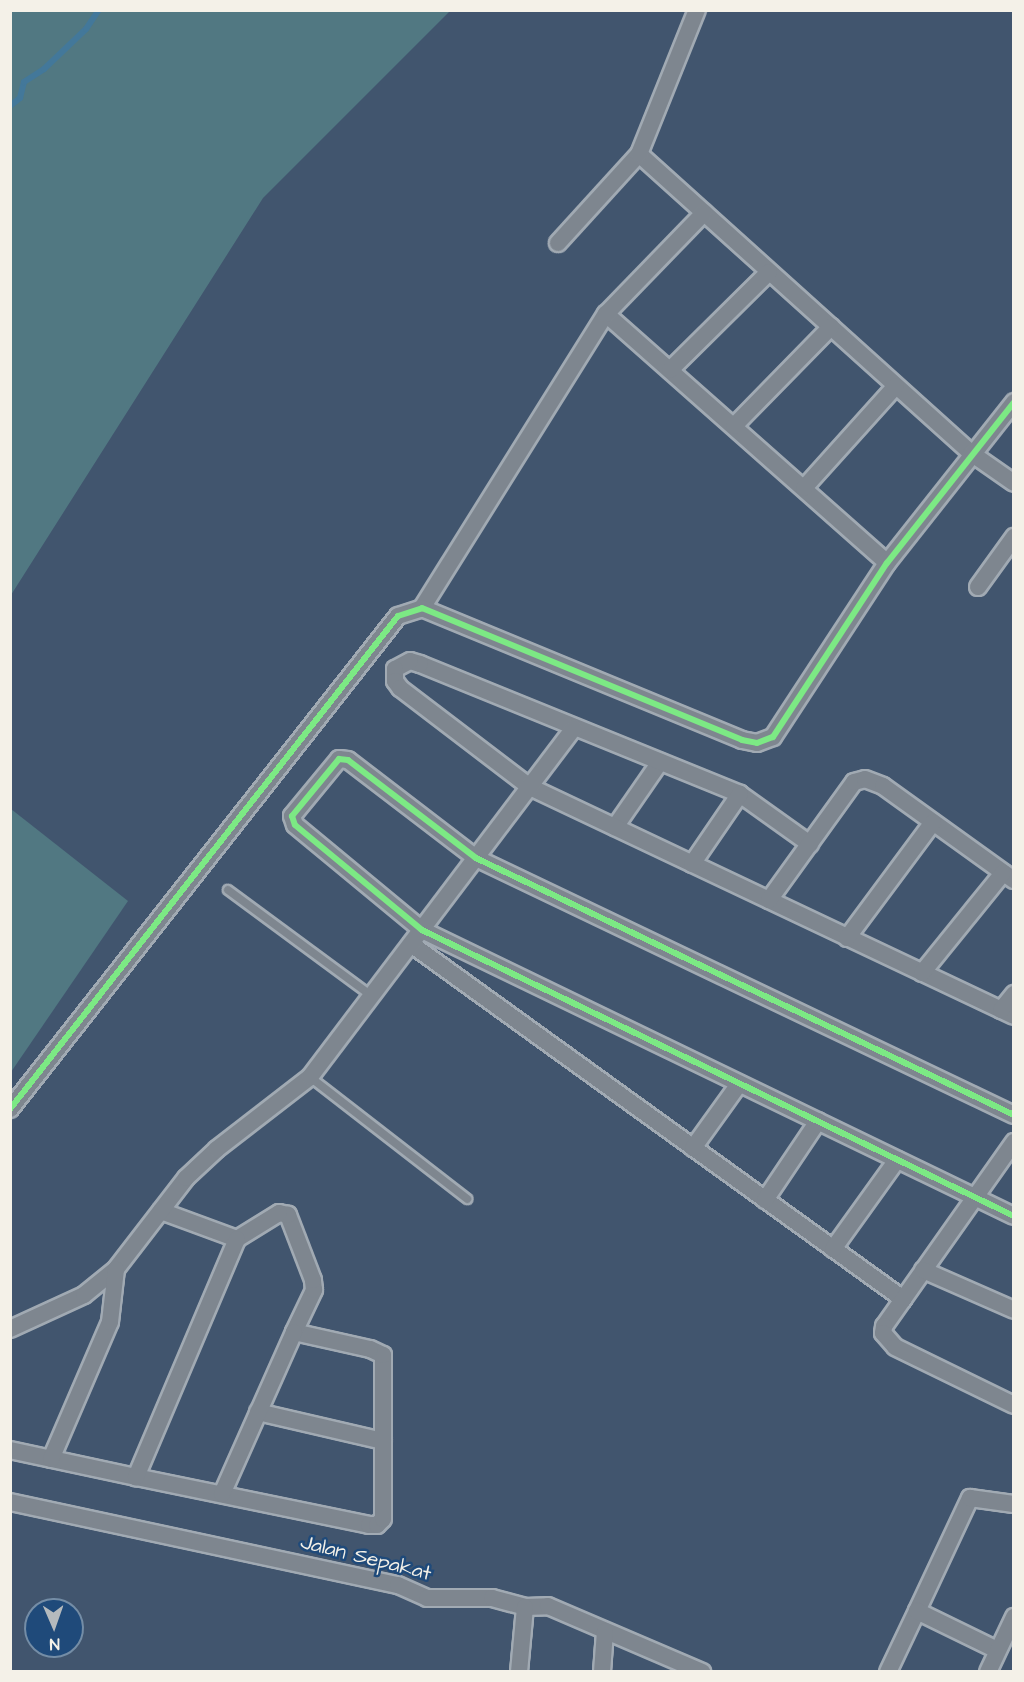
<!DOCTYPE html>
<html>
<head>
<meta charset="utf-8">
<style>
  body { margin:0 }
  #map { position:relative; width:1024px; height:1682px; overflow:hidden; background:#41556e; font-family:"Architects Daughter",sans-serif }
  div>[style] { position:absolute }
  .green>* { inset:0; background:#517882 }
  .stream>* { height:6px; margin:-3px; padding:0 3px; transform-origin:3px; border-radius:3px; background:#43789a }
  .roads { filter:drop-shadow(2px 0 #a1aab3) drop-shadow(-2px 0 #a1aab3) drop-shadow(0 2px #a1aab3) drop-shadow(0 -2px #a1aab3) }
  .service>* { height:8px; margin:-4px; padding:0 4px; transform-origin:4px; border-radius:4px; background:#7e868f }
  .minor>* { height:16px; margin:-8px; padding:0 8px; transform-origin:8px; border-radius:8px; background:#7e868f }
  .cycleway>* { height:6px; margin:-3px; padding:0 3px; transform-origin:3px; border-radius:3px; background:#7ce984 }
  span { translate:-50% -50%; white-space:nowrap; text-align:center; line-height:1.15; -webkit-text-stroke:5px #1f4a7a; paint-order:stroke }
  .street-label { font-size:21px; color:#f4f1e8 }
  .frame { position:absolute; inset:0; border:12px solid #f4f1e8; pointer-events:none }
  .north { position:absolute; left:24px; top:1598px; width:60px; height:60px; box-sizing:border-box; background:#1f4a7a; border:2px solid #748da6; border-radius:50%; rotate:178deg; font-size:16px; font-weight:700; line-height:24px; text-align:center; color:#f4f1e8 }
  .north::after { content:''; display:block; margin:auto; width:21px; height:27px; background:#b5babd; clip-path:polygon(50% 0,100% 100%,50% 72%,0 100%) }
</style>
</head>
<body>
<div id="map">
  <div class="green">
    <i style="clip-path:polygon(451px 10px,263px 198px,11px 595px,11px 11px)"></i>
    <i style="clip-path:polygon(11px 809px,128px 901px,11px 1072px)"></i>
  </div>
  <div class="stream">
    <i style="left:10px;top:106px;width:13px;rotate:-39deg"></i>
    <i style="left:20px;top:98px;width:16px;rotate:-76deg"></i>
    <i style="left:24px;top:82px;width:24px;rotate:-33deg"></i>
    <i style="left:44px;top:69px;width:58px;rotate:-43.6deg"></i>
    <i style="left:86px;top:29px;width:23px;rotate:-56deg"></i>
  </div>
  <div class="roads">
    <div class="service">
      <i style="left:228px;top:890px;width:179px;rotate:36.4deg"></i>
      <i style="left:310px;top:1077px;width:199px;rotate:37.8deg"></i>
    </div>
    <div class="minor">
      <i style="left:639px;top:154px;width:447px;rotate:42deg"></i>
      <i style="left:971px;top:453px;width:52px;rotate:34.9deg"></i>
      <i style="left:558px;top:243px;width:120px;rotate:-47.7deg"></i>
      <i style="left:639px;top:154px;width:155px;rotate:-68.1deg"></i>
      <i style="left:606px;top:314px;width:375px;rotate:41.5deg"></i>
      <i style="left:670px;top:370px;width:139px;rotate:-44.7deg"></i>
      <i style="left:734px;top:426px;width:139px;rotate:-45.6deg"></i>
      <i style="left:804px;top:488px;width:137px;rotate:-48deg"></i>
      <i style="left:978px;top:587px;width:62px;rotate:-54.2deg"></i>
      <i style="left:422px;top:608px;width:347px;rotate:-58deg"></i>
      <i style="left:606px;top:314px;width:141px;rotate:-45.9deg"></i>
      <i style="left:615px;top:827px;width:79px;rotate:-55.3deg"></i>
      <i style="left:810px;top:844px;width:86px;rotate:-144.5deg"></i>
      <i style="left:740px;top:794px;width:345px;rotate:-157.9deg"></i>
      <i style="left:420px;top:664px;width:10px;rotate:-163deg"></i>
      <i style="left:410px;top:661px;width:17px;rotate:152deg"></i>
      <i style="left:395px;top:669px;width:12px;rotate:90deg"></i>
      <i style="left:395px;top:681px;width:9px;rotate:54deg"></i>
      <i style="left:400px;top:688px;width:163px;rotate:37.3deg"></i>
      <i style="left:530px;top:787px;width:535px;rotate:25.32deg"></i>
      <i style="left:692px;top:864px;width:85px;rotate:-55.6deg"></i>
      <i style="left:769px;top:900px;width:145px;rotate:-54.2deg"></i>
      <i style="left:854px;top:782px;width:11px;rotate:-15deg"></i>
      <i style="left:865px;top:779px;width:19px;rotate:21deg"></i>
      <i style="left:883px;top:786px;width:161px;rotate:35.7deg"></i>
      <i style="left:847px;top:938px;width:144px;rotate:-53.4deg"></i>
      <i style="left:411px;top:944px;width:607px;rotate:35.81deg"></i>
      <i style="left:922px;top:973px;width:129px;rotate:-51deg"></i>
      <i style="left:1001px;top:1010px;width:21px;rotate:-51deg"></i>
      <i style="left:10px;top:1109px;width:627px;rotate:-51.8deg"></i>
      <i style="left:398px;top:616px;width:25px;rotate:-18deg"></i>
      <i style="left:422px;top:608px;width:346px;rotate:22.4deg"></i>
      <i style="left:742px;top:740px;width:15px;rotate:11deg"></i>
      <i style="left:757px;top:743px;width:17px;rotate:-21deg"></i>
      <i style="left:773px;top:737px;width:208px;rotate:-56.8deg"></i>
      <i style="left:887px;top:563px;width:205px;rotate:-51.7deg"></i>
      <i style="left:1014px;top:1115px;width:596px;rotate:-154.47deg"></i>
      <i style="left:476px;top:858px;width:161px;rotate:-142.6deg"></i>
      <i style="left:348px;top:760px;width:9px;rotate:-174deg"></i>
      <i style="left:339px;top:759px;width:74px;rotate:129.5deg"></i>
      <i style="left:292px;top:816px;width:9px;rotate:72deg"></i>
      <i style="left:295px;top:825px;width:165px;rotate:39.6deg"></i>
      <i style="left:422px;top:930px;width:657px;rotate:25.79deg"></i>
      <i style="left:1014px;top:1142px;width:225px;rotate:125.2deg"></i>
      <i style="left:884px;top:1326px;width:7px;rotate:98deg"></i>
      <i style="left:883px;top:1333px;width:18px;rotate:49deg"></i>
      <i style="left:895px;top:1347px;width:132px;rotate:26deg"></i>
      <i style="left:693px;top:1148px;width:79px;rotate:-54.3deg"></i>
      <i style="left:765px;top:1200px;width:95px;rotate:-56.1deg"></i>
      <i style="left:161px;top:1211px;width:81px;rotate:20.2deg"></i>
      <i style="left:833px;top:1249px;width:110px;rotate:-54.3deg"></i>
      <i style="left:923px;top:1270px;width:99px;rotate:23.7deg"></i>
      <i style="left:10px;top:1329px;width:81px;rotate:-24.7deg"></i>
      <i style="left:84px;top:1295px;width:41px;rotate:-39.1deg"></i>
      <i style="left:116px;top:1269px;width:115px;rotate:-52.4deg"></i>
      <i style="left:186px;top:1178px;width:42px;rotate:-43.1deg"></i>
      <i style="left:217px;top:1149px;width:118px;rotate:-37.7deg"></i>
      <i style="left:310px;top:1077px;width:438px;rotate:-52.9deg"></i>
      <i style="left:258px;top:1412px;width:128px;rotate:13.1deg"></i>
      <i style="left:10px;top:1450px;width:129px;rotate:12.1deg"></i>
      <i style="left:136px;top:1477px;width:238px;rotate:11.6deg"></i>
      <i style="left:369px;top:1525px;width:8px"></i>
      <i style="left:377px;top:1525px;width:8px;rotate:-45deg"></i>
      <i style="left:383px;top:1519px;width:164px;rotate:-90deg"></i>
      <i style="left:383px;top:1355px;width:14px;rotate:-155deg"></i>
      <i style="left:370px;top:1349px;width:78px;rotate:-167.4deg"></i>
      <i style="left:294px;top:1332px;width:47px;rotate:-64.5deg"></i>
      <i style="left:314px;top:1290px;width:10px;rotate:-96deg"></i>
      <i style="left:313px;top:1280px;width:70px;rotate:-111deg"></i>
      <i style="left:288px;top:1215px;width:9px;rotate:-167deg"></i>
      <i style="left:279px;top:1213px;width:49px;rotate:148.2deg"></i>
      <i style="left:237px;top:1239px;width:259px;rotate:113deg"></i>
      <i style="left:51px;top:1459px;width:149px;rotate:-66.7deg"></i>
      <i style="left:110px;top:1322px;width:53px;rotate:-83.5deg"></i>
      <i style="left:222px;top:1494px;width:177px;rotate:-66deg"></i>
      <i style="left:10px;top:1502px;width:397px;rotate:12.1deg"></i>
      <i style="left:398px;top:1585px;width:32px;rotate:24deg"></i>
      <i style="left:427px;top:1598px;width:65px"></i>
      <i style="left:492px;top:1598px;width:34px;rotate:15deg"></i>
      <i style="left:525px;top:1607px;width:23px;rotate:-2deg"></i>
      <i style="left:548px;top:1606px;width:168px;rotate:23.2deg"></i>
      <i style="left:917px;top:1611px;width:125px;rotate:-64.9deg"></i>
      <i style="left:970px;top:1498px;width:44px;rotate:7.8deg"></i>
      <i style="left:519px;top:1672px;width:65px;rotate:-84.7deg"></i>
      <i style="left:602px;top:1672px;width:41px;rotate:-85.8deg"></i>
      <i style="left:888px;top:1672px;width:68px;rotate:-64.6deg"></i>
      <i style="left:917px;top:1611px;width:89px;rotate:26deg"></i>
      <i style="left:988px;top:1672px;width:61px;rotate:-64.7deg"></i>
    </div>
  </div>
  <div class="cycleway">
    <i style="left:10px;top:1109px;width:627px;rotate:-51.8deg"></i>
    <i style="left:398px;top:616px;width:25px;rotate:-18deg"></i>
    <i style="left:422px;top:608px;width:346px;rotate:22.4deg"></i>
    <i style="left:742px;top:740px;width:15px;rotate:11deg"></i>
    <i style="left:757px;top:743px;width:17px;rotate:-21deg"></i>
    <i style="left:773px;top:737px;width:208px;rotate:-56.8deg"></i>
    <i style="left:887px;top:563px;width:205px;rotate:-51.7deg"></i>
    <i style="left:1014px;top:1115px;width:596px;rotate:-154.47deg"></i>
    <i style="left:476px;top:858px;width:161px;rotate:-142.6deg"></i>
    <i style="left:348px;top:760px;width:9px;rotate:-174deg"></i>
    <i style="left:339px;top:759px;width:74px;rotate:129.5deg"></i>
    <i style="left:292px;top:816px;width:9px;rotate:72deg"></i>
    <i style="left:295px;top:825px;width:165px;rotate:39.6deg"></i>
    <i style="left:422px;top:930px;width:657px;rotate:25.79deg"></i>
  </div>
  <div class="street-label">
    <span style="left:366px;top:1558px;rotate:14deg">Jalan Sepakat</span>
  </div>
  <div class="frame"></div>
  <div class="north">N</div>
</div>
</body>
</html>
